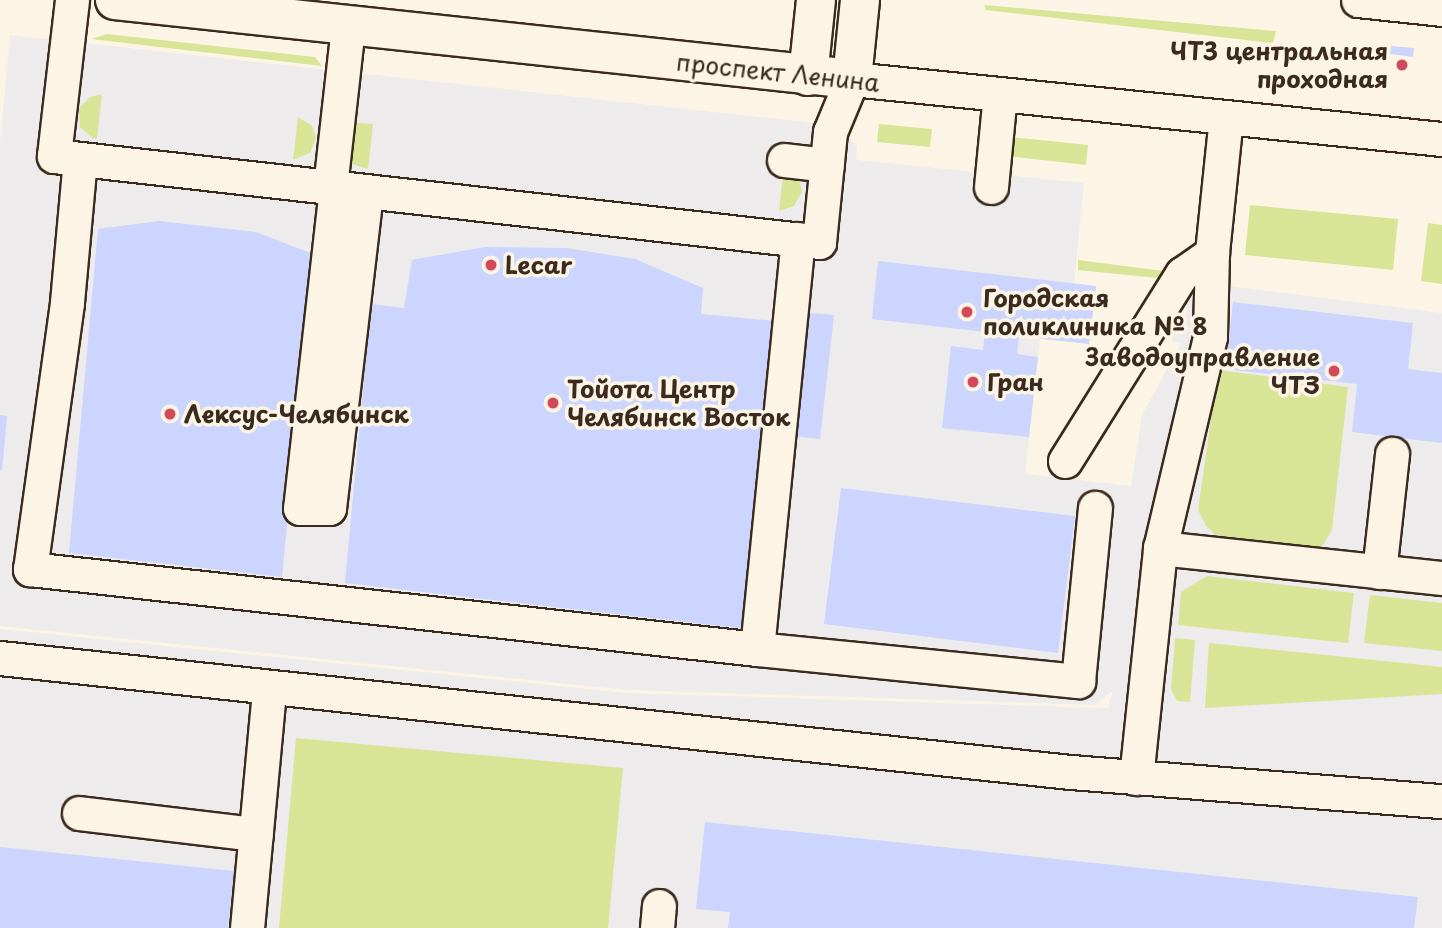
<!DOCTYPE html>
<html>
<head>
<meta charset="utf-8">
<style>
  body { margin:0 }
  #map { position:relative; width:1442px; height:928px; overflow:hidden; background:#fcf5e5; font-family:"Playpen Sans",sans-serif }
  div>[style] { position:absolute }
  .built>* { inset:0; background:#edebec }
  .green>* { inset:0; background:#d8e597 }
  .building>* { inset:0; background:#cbd5fd }
  .roads { filter:drop-shadow(2px 0 #3b2a1e) drop-shadow(-2px 0 #3b2a1e) drop-shadow(0 2px #3b2a1e) drop-shadow(0 -2px #3b2a1e) }
  .minor>* { height:33px; margin:-16.5px; padding:0 16.5px; transform-origin:16.5px; border-radius:16.5px; background:#fcf5e5 }
  .major>* { height:38px; margin:-19px; padding:0 19px; transform-origin:19px; border-radius:19px; background:#fcf5e5 }
  .dots>* { width:19px; height:19px; translate:-50% -50%; box-sizing:border-box; border:4px solid #fcf5e5; border-radius:50% }
  span { translate:-50% -50%; white-space:nowrap; text-align:center; line-height:1.15; -webkit-text-stroke:7px #fcf5e5; paint-order:stroke }
  .poi-label { font-size:24px; color:#3b2a1e; font-weight:700 }
  .right { translate:-100% -50%; text-align:right }
  .left { translate:0 -50%; text-align:left }
  .street-label { font-size:24px; color:#3b2a1e }
</style>
</head>
<body>
<div id="map">
  <div class="built">
    <i style="clip-path:polygon(10px 35px,814px 123px,857px 145px,856px 160px,1084px 183px,1074px 283px,1096px 286px,1089px 344px,1040px 339px,1025px 474px,1131px 486px,1142px 415px,1181px 343px,1172px 341px,1173px 319px,1186px 319px,1189px 281px,1442px 313px,1442px 928px,0 928px,0 629px,627px 693px,1108px 708px,1113px 690px,1096px 705px,627px 690px,0 626px,0 143px)"></i>
  </div>
  <div class="green">
    <i style="clip-path:polygon(984px 5px,1276px 31px,1273px 43px,986px 10px)"></i>
    <i style="clip-path:polygon(107px 34px,315px 57px,322px 66px,91px 39px)"></i>
    <i style="clip-path:polygon(102px 94px,97px 139px,92px 138px,80px 127px,79px 108px,90px 97px)"></i>
    <i style="clip-path:polygon(298px 117px,312px 126px,316px 137px,310px 153px,293px 160px)"></i>
    <i style="clip-path:polygon(357px 123px,373px 124px,368px 169px,349px 163px,349px 128px)"></i>
    <i style="clip-path:polygon(879px 124px,932px 129px,930px 147px,877px 142px)"></i>
    <i style="clip-path:polygon(1010px 137px,1088px 145px,1086px 165px,1007px 156px)"></i>
    <i style="clip-path:polygon(784px 167px,799px 178px,802px 192px,794px 206px,779px 211px)"></i>
    <i style="clip-path:polygon(1250px 205px,1398px 219px,1393px 270px,1245px 255px)"></i>
    <i style="clip-path:polygon(1428px 223px,1442px 225px,1442px 284px,1421px 281px)"></i>
    <i style="clip-path:polygon(1078px 260px,1172px 272px,1168px 279px,1078px 270px)"></i>
    <i style="clip-path:polygon(1218px 370px,1348px 387px,1332px 530px,1320px 550px,1222px 541px,1206px 526px,1198px 510px)"></i>
    <i style="clip-path:polygon(1207px 576px,1354px 593px,1348px 643px,1178px 625px,1181px 592px)"></i>
    <i style="clip-path:polygon(1370px 595px,1442px 603px,1442px 651px,1364px 643px)"></i>
    <i style="clip-path:polygon(1175px 638px,1195px 640px,1190px 702px,1177px 701px,1171px 689px)"></i>
    <i style="clip-path:polygon(1209px 643px,1442px 667px,1442px 694px,1205px 708px)"></i>
    <i style="clip-path:polygon(296px 738px,623px 768px,608px 928px,279px 928px)"></i>
  </div>
  <div class="building">
    <i style="clip-path:polygon(1391px 46px,1414px 48px,1413px 57px,1390px 54px)"></i>
    <i style="clip-path:polygon(159px 221px,256px 232px,313px 254px,282px 577px,69px 553px,98px 229px)"></i>
    <i style="clip-path:polygon(485px 247px,567px 248px,635px 259px,703px 288px,701px 314px,774px 321px,747px 629px,345px 583px,371px 304px,404px 308px,412px 260px)"></i>
    <i style="clip-path:polygon(878px 261px,1096px 286px,1089px 344px,1019px 336px,1017px 354px,1038px 357px,1029px 437px,942px 428px,951px 346px,983px 350px,985px 332px,872px 319px)"></i>
    <i style="clip-path:polygon(1233px 302px,1413px 323px,1408px 369px,1442px 373px,1442px 443px,1352px 432px,1357px 384px,1226px 369px)"></i>
    <i style="clip-path:polygon(809px 313px,834px 315px,820px 439px,794px 436px)"></i>
    <i style="clip-path:polygon(0 415px,7px 416px,2px 470px,0 470px)"></i>
    <i style="clip-path:polygon(841px 488px,1075px 516px,1058px 653px,824px 624px)"></i>
    <i style="clip-path:polygon(705px 822px,1418px 897px,1414px 928px,728px 928px,730px 912px,696px 909px)"></i>
    <i style="clip-path:polygon(0 847px,234px 871px,228px 928px,0 928px)"></i>
  </div>
  <div class="roads">
    <div class="minor">
      <i style="left:72px;top:0;width:157px;rotate:96.6deg"></i>
      <i style="left:54px;top:156px;width:770px;rotate:6.41deg"></i>
      <i style="left:819px;top:242px;width:111px;rotate:-84.3deg"></i>
      <i style="left:830px;top:132px;width:57px;rotate:-67.5deg"></i>
      <i style="left:852px;top:79px;width:593px;rotate:5.81deg"></i>
      <i style="left:1358px;top:0;width:84px;rotate:6.1deg"></i>
      <i style="left:1226px;top:117px;width:137px;rotate:95.9deg"></i>
      <i style="left:1212px;top:253px;width:84px;rotate:91.4deg"></i>
      <i style="left:1210px;top:337px;width:217px;rotate:103.3deg"></i>
      <i style="left:1160px;top:548px;width:284px;rotate:6.1deg"></i>
      <i style="left:80px;top:159px;width:145px;rotate:95.2deg"></i>
      <i style="left:67px;top:303px;width:269px;rotate:97.9deg"></i>
      <i style="left:30px;top:569px;width:731px;rotate:6.28deg"></i>
      <i style="left:757px;top:649px;width:412px;rotate:-84.3deg"></i>
      <i style="left:784px;top:160px;width:43px;rotate:6.6deg"></i>
      <i style="left:330px;top:187px;width:162px;rotate:-83.6deg"></i>
      <i style="left:991px;top:187px;width:93px;rotate:-84.5deg"></i>
      <i style="left:336px;top:188px;width:322px;rotate:96.4deg"></i>
      <i style="left:300px;top:508px;width:29px"></i>
      <i style="left:329px;top:508px;width:319px;rotate:-83.3deg"></i>
      <i style="left:1065px;top:461px;width:221px;rotate:-58deg"></i>
      <i style="left:1182px;top:274px;width:37px;rotate:-35deg"></i>
      <i style="left:1379px;top:572px;width:119px;rotate:-83.7deg"></i>
      <i style="left:757px;top:649px;width:323px;rotate:5.7deg"></i>
      <i style="left:1078px;top:681px;width:174px;rotate:-84.4deg"></i>
      <i style="left:0;top:658px;width:1077px;rotate:6.08deg"></i>
      <i style="left:1071px;top:772px;width:372px;rotate:4.5deg"></i>
      <i style="left:1136px;top:778px;width:231px;rotate:-84deg"></i>
      <i style="left:79px;top:813px;width:178px;rotate:6.8deg"></i>
      <i style="left:247px;top:928px;width:240px;rotate:-84.7deg"></i>
      <i style="left:657px;top:928px;width:22px;rotate:-85deg"></i>
    </div>
    <div class="major">
      <i style="left:115px;top:0;width:741px;rotate:6.12deg"></i>
      <i style="left:852px;top:79px;width:79px;rotate:-84.2deg"></i>
      <i style="left:808px;top:76px;width:76px;rotate:-84deg"></i>
    </div>
  </div>
  <div class="dots">
    <i style="left:1402px;top:65px;background:#d1495b"></i>
    <i style="left:491px;top:265px;background:#d1495b"></i>
    <i style="left:967px;top:312px;background:#d1495b"></i>
    <i style="left:1334px;top:371px;background:#d1495b"></i>
    <i style="left:973px;top:382px;background:#d1495b"></i>
    <i style="left:553px;top:403px;background:#d1495b"></i>
    <i style="left:170px;top:414px;background:#d1495b"></i>
  </div>
  <div class="poi-label">
    <span class="right" style="left:1388px;top:65px">ЧТЗ центральная<br>проходная</span>
    <span class="left" style="left:505px;top:265px">Lecar</span>
    <span class="left" style="left:983px;top:312px">Городская<br>поликлиника № 8</span>
    <span class="right" style="left:1320px;top:371px">Заводоуправление<br>ЧТЗ</span>
    <span class="left" style="left:987px;top:382px">Гран</span>
    <span class="left" style="left:567px;top:403px">Тойота Центр<br>Челябинск Восток</span>
    <span class="left" style="left:184px;top:414px">Лексус-Челябинск</span>
  </div>
  <div class="street-label">
    <span style="left:778px;top:72px;rotate:6deg">проспект Ленина</span>
  </div>
</div>
</body>
</html>
